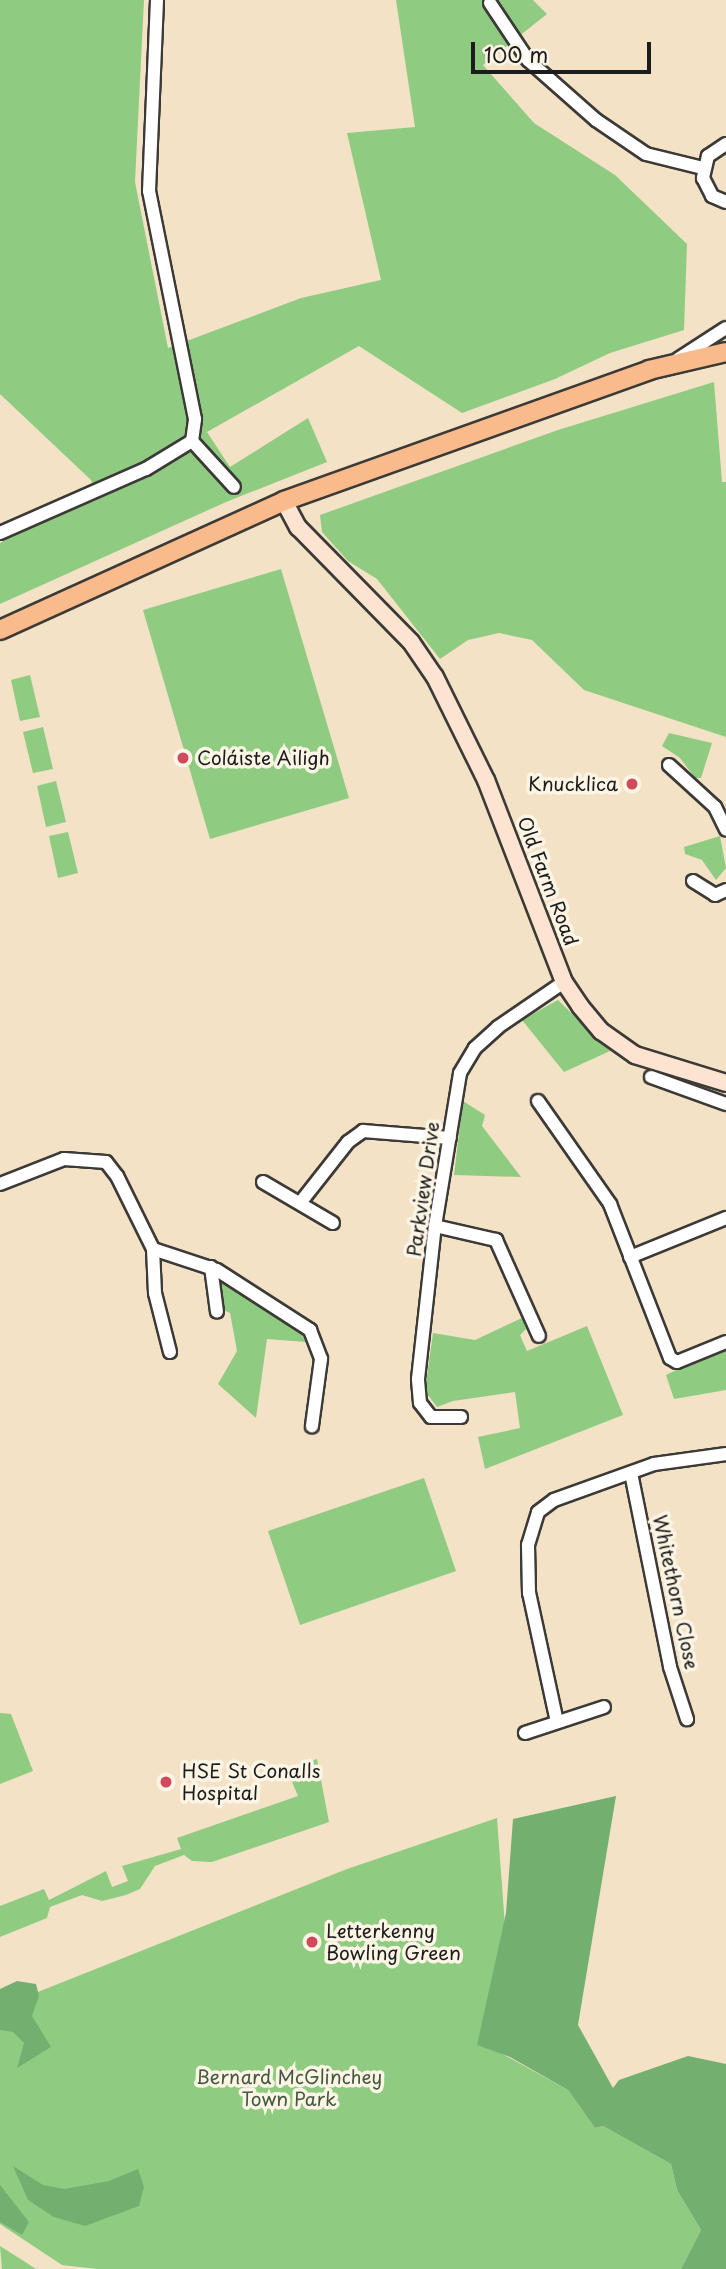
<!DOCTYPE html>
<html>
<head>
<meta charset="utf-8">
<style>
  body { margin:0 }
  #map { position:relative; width:726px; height:2269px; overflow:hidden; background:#f3e2c6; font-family:"Playpen Sans",sans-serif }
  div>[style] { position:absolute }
  .green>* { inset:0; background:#8fcc82 }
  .forest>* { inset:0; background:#73b070 }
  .roads { filter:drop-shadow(2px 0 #3c3a36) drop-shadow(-2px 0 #3c3a36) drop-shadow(0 2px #3c3a36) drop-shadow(0 -2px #3c3a36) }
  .street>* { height:12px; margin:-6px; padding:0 6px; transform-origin:6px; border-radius:6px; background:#fff }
  .secondary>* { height:16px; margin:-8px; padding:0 8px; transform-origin:8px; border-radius:8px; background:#fde4d1 }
  .primary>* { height:18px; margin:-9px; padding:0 9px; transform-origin:9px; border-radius:9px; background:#fabb8c }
  .dots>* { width:19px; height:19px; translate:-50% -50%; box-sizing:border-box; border:4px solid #fcf5e5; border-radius:50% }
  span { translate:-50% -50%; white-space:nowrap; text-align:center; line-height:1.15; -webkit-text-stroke:7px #fcf5e5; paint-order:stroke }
  .poi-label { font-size:19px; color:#1c1c1c }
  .left { translate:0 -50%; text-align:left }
  .right { translate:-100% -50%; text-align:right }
  .street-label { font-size:19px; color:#1c1c1c }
  .park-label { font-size:19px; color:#445a40 }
  .scale { position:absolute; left:471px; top:42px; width:180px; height:32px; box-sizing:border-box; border:4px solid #1c1c1c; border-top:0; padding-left:9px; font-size:21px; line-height:24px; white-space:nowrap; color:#1c1c1c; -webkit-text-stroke:5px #fcf5e5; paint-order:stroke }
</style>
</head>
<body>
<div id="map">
  <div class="green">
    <i style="clip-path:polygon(0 0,144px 0,135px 182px,168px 348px,301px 298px,381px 280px,347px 133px,415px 127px,396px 0,533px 0,547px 14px,483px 65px,534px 123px,615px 175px,687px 244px,684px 330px,610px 353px,555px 379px,462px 413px,359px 346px,207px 432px,230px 467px,308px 418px,327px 462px,226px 502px,0 604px,0 543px,36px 522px,97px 500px,91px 480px,0 394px)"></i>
    <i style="clip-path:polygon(714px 382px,722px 482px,726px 482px,726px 737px,584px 690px,532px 640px,499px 633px,468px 640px,440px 659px,377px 579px,348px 561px,322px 532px,320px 515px,558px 430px)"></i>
    <i style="clip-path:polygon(281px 569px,349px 798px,210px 839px,143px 610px)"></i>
    <i style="clip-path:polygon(30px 675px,40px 717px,20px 721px,11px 680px)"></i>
    <i style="clip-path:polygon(43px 727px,53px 769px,33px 773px,23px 732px)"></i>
    <i style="clip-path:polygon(669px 733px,712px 743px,701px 778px,695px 778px,680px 758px,662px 746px)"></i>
    <i style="clip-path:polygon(56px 781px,66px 822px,46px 827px,37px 786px)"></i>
    <i style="clip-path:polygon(68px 832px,78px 873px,58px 878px,49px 836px)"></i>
    <i style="clip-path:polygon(720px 836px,726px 868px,716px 880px,702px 860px,685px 854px,684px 847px)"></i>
    <i style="clip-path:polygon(558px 1000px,610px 1051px,564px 1072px,522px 1020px)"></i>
    <i style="clip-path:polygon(463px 1101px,485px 1115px,482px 1126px,521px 1177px,454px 1175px)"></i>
    <i style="clip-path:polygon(217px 1278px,300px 1332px,306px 1342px,267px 1339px,256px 1418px,218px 1384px,237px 1351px,230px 1313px,221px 1309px)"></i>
    <i style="clip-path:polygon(522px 1318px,526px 1329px,520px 1335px,527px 1351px,587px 1326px,623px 1415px,485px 1469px,478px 1437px,520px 1428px,515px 1392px,453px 1401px,437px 1407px,425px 1391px,433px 1333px,475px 1340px)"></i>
    <i style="clip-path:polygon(726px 1346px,726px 1390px,674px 1399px,666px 1375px)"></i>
    <i style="clip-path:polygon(424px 1478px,456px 1571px,300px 1625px,268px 1531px)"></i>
    <i style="clip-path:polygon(0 1713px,11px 1714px,33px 1771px,0 1784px)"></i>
    <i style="clip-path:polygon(317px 1759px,329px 1822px,212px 1862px,192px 1861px,184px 1855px,155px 1866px,140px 1889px,126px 1895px,102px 1901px,82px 1895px,50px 1907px,47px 1918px,0 1937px,0 1906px,44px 1889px,49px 1900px,106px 1871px,112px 1887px,128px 1881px,122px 1866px,181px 1849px,177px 1838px,298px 1796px,287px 1770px)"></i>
    <i style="clip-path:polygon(497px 1818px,505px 1926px,495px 2050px,568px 2090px,595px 2128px,603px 2126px,671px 2164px,677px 2190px,701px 2230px,681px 2269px,97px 2269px,62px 2265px,0 2224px,0 2007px,347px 1869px)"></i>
    <i style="clip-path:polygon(0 2246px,19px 2258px,36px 2269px,2px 2269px)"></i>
  </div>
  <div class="forest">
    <i style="clip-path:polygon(616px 1796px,578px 2025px,613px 2088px,619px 2080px,688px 2056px,726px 2064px,726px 2269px,681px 2269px,701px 2230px,677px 2190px,671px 2164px,603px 2126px,595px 2128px,568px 2090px,510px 2057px,477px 2045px,506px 1913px,513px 1819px)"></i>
    <i style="clip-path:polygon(17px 1981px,36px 1984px,39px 1996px,32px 2016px,51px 2047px,17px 2068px,24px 2043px,13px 2032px,0 2030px,0 1989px)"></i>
    <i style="clip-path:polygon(13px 2166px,43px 2185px,64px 2189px,109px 2181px,138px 2169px,144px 2187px,139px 2206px,85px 2226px,54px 2217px,28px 2200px)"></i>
    <i style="clip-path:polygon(0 2185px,29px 2222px,22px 2235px,0 2222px)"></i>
  </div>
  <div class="roads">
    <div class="street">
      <i style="left:490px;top:3px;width:69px;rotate:56.3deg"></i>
      <i style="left:528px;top:60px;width:91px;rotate:41.4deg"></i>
      <i style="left:596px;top:120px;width:60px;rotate:34.2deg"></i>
      <i style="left:646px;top:154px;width:59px;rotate:13.8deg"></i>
      <i style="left:726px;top:144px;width:22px;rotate:146deg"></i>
      <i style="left:708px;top:156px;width:23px;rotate:103deg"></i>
      <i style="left:703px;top:178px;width:20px;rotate:63deg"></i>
      <i style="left:712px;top:196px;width:15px;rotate:23deg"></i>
      <i style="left:678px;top:359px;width:57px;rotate:-32.9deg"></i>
      <i style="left:192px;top:441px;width:62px;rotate:47.6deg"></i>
      <i style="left:0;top:533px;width:159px;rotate:-23.7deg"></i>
      <i style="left:146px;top:469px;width:54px;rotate:-31.3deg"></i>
      <i style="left:192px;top:441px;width:22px;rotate:-82deg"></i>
      <i style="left:195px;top:419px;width:233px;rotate:-101.4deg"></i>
      <i style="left:149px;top:191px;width:191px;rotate:-87.6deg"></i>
      <i style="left:669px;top:765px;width:62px;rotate:42.4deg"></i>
      <i style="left:715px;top:807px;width:25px;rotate:64deg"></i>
      <i style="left:693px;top:881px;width:26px;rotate:32deg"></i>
      <i style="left:715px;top:895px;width:12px;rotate:-24deg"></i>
      <i style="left:651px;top:1077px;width:80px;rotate:19.8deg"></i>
      <i style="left:538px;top:1101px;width:126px;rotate:55deg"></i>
      <i style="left:610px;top:1204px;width:165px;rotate:68.7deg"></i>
      <i style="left:670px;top:1358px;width:8px;rotate:30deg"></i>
      <i style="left:677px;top:1362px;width:53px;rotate:-22.2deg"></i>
      <i style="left:263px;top:1182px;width:81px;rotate:30.4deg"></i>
      <i style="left:0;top:1184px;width:69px;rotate:-21.3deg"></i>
      <i style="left:64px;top:1159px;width:42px;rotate:4.1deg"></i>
      <i style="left:106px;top:1162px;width:18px;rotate:52deg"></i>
      <i style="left:117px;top:1176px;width:81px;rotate:63.7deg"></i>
      <i style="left:300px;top:1203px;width:78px;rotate:-51.8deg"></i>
      <i style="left:348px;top:1142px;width:19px;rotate:-36deg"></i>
      <i style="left:363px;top:1131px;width:87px;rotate:4.6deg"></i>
      <i style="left:435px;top:1226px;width:63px;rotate:12.9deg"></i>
      <i style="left:496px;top:1240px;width:105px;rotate:65.9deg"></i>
      <i style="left:630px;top:1257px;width:104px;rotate:-22.1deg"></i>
      <i style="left:211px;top:1267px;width:45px;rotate:82.4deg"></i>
      <i style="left:170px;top:1352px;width:61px;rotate:-104.3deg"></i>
      <i style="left:155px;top:1293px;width:44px;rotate:-92.6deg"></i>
      <i style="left:153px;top:1249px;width:67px;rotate:18.2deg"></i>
      <i style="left:217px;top:1270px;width:111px;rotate:32.8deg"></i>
      <i style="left:310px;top:1330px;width:31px;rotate:69deg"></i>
      <i style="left:321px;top:1359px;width:68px;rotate:97.7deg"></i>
      <i style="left:461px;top:1417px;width:30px;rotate:180deg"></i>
      <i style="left:431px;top:1417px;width:18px;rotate:-128deg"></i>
      <i style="left:420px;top:1403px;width:24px;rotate:-95deg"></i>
      <i style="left:418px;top:1379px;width:154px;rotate:-83.7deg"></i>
      <i style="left:435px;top:1226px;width:155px;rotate:-80.7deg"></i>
      <i style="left:460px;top:1073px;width:29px;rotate:-59deg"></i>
      <i style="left:475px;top:1048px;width:31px;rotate:-42deg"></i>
      <i style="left:498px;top:1027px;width:80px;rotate:-34.3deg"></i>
      <i style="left:631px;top:1473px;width:198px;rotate:78.6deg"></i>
      <i style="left:670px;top:1667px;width:55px;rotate:71.9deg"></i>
      <i style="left:557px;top:1722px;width:132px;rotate:-102.2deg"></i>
      <i style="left:529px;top:1593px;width:48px;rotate:-91.2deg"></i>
      <i style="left:528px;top:1545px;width:34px;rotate:-73deg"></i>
      <i style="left:538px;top:1512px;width:20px;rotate:-37deg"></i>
      <i style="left:554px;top:1500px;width:106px;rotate:-19.8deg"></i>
      <i style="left:654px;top:1464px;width:73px;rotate:-7.9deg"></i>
      <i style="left:525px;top:1733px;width:83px;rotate:-18.2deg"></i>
    </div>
    <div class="secondary">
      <i style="left:284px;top:501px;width:30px;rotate:62deg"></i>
      <i style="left:298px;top:527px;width:161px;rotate:45.5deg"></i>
      <i style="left:411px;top:642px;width:42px;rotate:55.6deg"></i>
      <i style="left:435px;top:677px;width:115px;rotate:63.7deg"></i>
      <i style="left:486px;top:780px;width:217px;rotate:68.9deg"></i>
      <i style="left:564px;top:982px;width:29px;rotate:56deg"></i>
      <i style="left:580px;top:1006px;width:33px;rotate:50deg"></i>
      <i style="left:601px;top:1031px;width:42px;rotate:35.2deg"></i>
      <i style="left:635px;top:1055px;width:95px;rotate:17.1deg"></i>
    </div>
    <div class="primary">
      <i style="left:0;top:630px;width:312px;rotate:-24.4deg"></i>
      <i style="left:284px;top:501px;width:388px;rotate:-19.7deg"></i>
      <i style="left:649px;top:370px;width:79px;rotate:-13.2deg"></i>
    </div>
  </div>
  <div class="dots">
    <i style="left:183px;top:758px;background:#d1495b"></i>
    <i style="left:632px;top:784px;background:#d1495b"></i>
    <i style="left:166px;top:1782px;background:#d1495b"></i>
    <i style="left:312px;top:1942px;background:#d1495b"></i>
  </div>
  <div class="poi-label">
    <span class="left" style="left:197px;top:758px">Coláiste Ailigh</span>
    <span class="right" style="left:618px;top:784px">Knucklica</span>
    <span class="left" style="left:182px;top:1782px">HSE St Conalls<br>Hospital</span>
    <span class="left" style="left:326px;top:1942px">Letterkenny<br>Bowling Green</span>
  </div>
  <div class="street-label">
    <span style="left:548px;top:881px;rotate:69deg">Old Farm Road</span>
    <span style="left:423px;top:1189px;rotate:-82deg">Parkview Drive</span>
    <span style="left:676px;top:1592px;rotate:78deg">Whitethorn Close</span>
  </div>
  <div class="park-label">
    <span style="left:289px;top:2088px">Bernard McGlinchey<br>Town Park</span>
  </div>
  <div class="scale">100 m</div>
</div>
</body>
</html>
